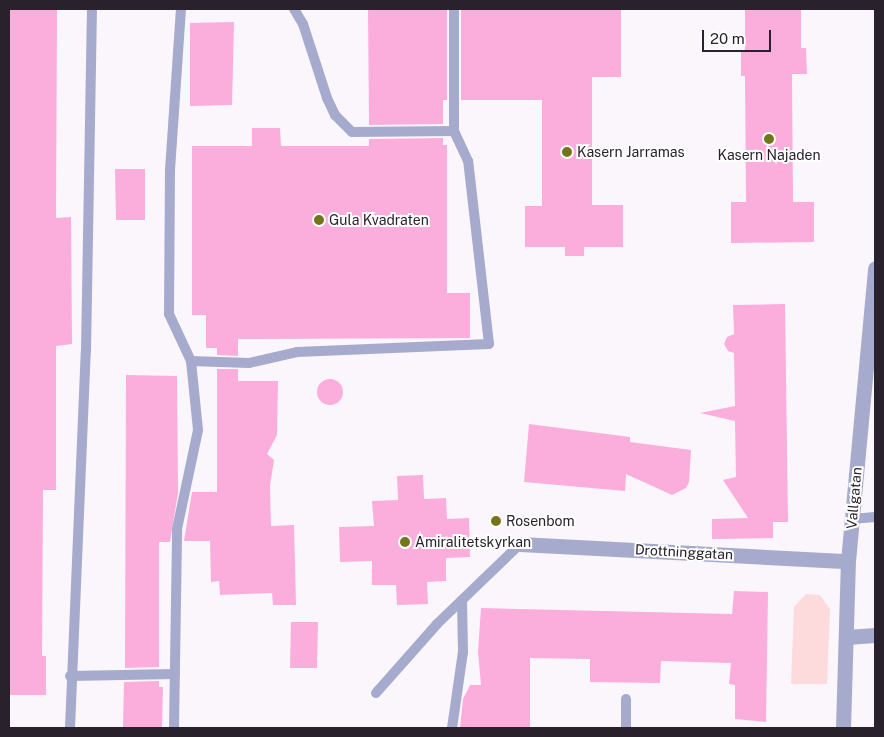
<!DOCTYPE html>
<html>
<head>
<meta charset="utf-8">
<style>
  body { margin:0 }
  #map { position:relative; width:884px; height:737px; overflow:hidden; background:#faf6fc; font-family:"Public Sans",sans-serif }
  div>[style] { position:absolute }
  .green>* { inset:0; background:#fddbdd }
  .building>* { inset:0; background:#fbaddc }
  .round { border-radius:50% }
  .lane>* { height:10px; margin:-5px; padding:0 5px; transform-origin:5px; border-radius:5px; background:#a6aacc }
  .street>* { height:15px; margin:-7.5px; padding:0 7.5px; transform-origin:7.5px; border-radius:7.5px; background:#a6aacc }
  .dots>* { width:14px; height:14px; translate:-50% -50%; box-sizing:border-box; border:2px solid #fff; border-radius:50% }
  span { translate:-50% -50%; white-space:nowrap; text-align:center; line-height:1.15; -webkit-text-stroke:4px #fff; paint-order:stroke }
  .poi-label { font-size:14px; color:#29222d }
  .left { translate:0 -50%; text-align:left }
  .street-label { font-size:14px; color:#29222d }
  .frame { position:absolute; inset:0; border:10px solid #29222d; pointer-events:none }
  .scale { position:absolute; left:702px; top:30px; width:69px; height:22px; box-sizing:border-box; border:2px solid #29222d; border-top:0; padding-left:6px; font-size:15px; line-height:18px; white-space:nowrap; color:#29222d; -webkit-text-stroke:4px #fff; paint-order:stroke }
</style>
</head>
<body>
<div id="map">
  <div class="green">
    <i style="clip-path:polygon(806px 594px,820px 595px,830px 609px,827px 684px,791px 684px,794px 607px)"></i>
  </div>
  <div class="building">
    <i style="clip-path:polygon(9px 9px,57px 9px,56px 218px,71px 217px,72px 344px,56px 346px,56px 490px,43px 490px,42px 656px,46px 656px,46px 695px,9px 695px)"></i>
    <i style="clip-path:polygon(368px 9px,447px 9px,447px 100px,443px 100px,443px 124px,369px 125px)"></i>
    <i style="clip-path:polygon(461px 9px,621px 9px,621px 77px,592px 77px,592px 205px,623px 205px,623px 247px,584px 247px,584px 256px,565px 256px,565px 247px,525px 247px,525px 206px,542px 206px,542px 100px,461px 100px)"></i>
    <i style="clip-path:polygon(745px 9px,801px 9px,801px 48px,806px 48px,807px 74px,792px 74px,793px 202px,814px 202px,814px 242px,731px 243px,731px 202px,746px 202px,745px 76px,741px 76px,741px 50px,745px 50px)"></i>
    <i style="clip-path:polygon(234px 22px,232px 105px,190px 106px,190px 23px)"></i>
    <i style="clip-path:polygon(252px 128px,280px 128px,281px 146px,369px 146px,369px 139px,443px 138px,443px 145px,447px 145px,447px 293px,470px 293px,470px 338px,238px 339px,238px 356px,217px 355px,217px 348px,206px 348px,206px 315px,192px 315px,192px 146px,252px 146px)"></i>
    <i style="clip-path:polygon(115px 169px,145px 169px,145px 220px,116px 220px)"></i>
    <i style="clip-path:polygon(785px 304px,788px 522px,773px 522px,773px 538px,712px 539px,712px 519px,748px 518px,723px 480px,736px 477px,735px 421px,700px 413px,735px 406px,734px 353px,728px 351px,724px 344px,727px 337px,734px 334px,733px 305px)"></i>
    <i style="clip-path:polygon(217px 369px,238px 369px,238px 381px,278px 381px,277px 435px,267px 454px,274px 460px,270px 486px,271px 526px,294px 525px,296px 605px,273px 605px,272px 593px,220px 595px,219px 581px,211px 582px,210px 541px,184px 541px,192px 492px,217px 492px)"></i>
    <i style="clip-path:polygon(126px 375px,177px 376px,178px 493px,170px 542px,159px 542px,159px 667px,125px 668px)"></i>
    <i class="round" style="left:317px;top:379px;width:26px;height:26px"></i>
    <i style="clip-path:polygon(529px 424px,630px 437px,630px 442px,691px 450px,689px 482px,686px 488px,672px 495px,626px 474px,625px 491px,524px 482px)"></i>
    <i style="clip-path:polygon(423px 475px,424px 499px,446px 498px,447px 519px,469px 518px,470px 557px,446px 558px,446px 581px,427px 582px,428px 604px,397px 605px,396px 585px,372px 585px,372px 561px,340px 562px,339px 527px,374px 526px,372px 501px,398px 500px,397px 476px)"></i>
    <i style="clip-path:polygon(734px 591px,768px 592px,766px 722px,735px 719px,735px 685px,729px 684px,731px 663px,661px 661px,660px 683px,590px 682px,590px 659px,530px 658px,530px 728px,460px 728px,463px 699px,470px 685px,481px 685px,478px 652px,481px 608px,732px 614px)"></i>
    <i style="clip-path:polygon(291px 622px,318px 622px,317px 668px,290px 668px)"></i>
    <i style="clip-path:polygon(159px 681px,159px 687px,163px 687px,162px 728px,123px 728px,124px 682px)"></i>
  </div>
  <div class="lane">
    <i style="left:294px;top:9px;width:17px;rotate:59deg"></i>
    <i style="left:303px;top:24px;width:78px;rotate:72deg"></i>
    <i style="left:327px;top:98px;width:19px;rotate:65deg"></i>
    <i style="left:335px;top:115px;width:24px;rotate:45deg"></i>
    <i style="left:352px;top:132px;width:102px;rotate:-0.6deg"></i>
    <i style="left:454px;top:131px;width:122px;rotate:-90deg"></i>
    <i style="left:191px;top:361px;width:58px;rotate:2deg"></i>
    <i style="left:249px;top:363px;width:49px;rotate:-12.9deg"></i>
    <i style="left:297px;top:352px;width:192px;rotate:-2.4deg"></i>
    <i style="left:489px;top:344px;width:184px;rotate:-96.5deg"></i>
    <i style="left:468px;top:161px;width:33px;rotate:-115deg"></i>
    <i style="left:852px;top:519px;width:23px;rotate:-5deg"></i>
    <i style="left:70px;top:676px;width:105px;rotate:-1.1deg"></i>
    <i style="left:376px;top:693px;width:92px;rotate:-48.5deg"></i>
    <i style="left:437px;top:624px;width:115px;rotate:-43.9deg"></i>
    <i style="left:70px;top:728px;width:377px;rotate:-87.6deg"></i>
    <i style="left:86px;top:351px;width:342px;rotate:-89deg"></i>
    <i style="left:174px;top:728px;width:199px;rotate:-89.1deg"></i>
    <i style="left:177px;top:529px;width:101px;rotate:-78deg"></i>
    <i style="left:198px;top:430px;width:69px;rotate:-95.8deg"></i>
    <i style="left:191px;top:361px;width:52px;rotate:-115.1deg"></i>
    <i style="left:169px;top:314px;width:144px;rotate:-89.6deg"></i>
    <i style="left:170px;top:170px;width:161px;rotate:-86.1deg"></i>
    <i style="left:452px;top:728px;width:77px;rotate:-81.8deg"></i>
    <i style="left:463px;top:652px;width:52px;rotate:-91.1deg"></i>
    <i style="left:626px;top:728px;width:29px;rotate:-90deg"></i>
  </div>
  <div class="street">
    <i style="left:520px;top:544px;width:328px;rotate:3deg"></i>
    <i style="left:847px;top:637px;width:28px;rotate:-4deg"></i>
    <i style="left:843px;top:728px;width:167px;rotate:-88.3deg"></i>
    <i style="left:848px;top:561px;width:294px;rotate:-84.7deg"></i>
  </div>
  <div class="dots">
    <i style="left:769px;top:139px;background:#747419"></i>
    <i style="left:567px;top:152px;background:#747419"></i>
    <i style="left:319px;top:220px;background:#747419"></i>
    <i style="left:496px;top:521px;background:#747419"></i>
    <i style="left:405px;top:542px;background:#747419"></i>
  </div>
  <div class="poi-label">
    <span class="left" style="left:577px;top:152px">Kasern Jarramas</span>
    <span style="left:769px;top:155px">Kasern Najaden</span>
    <span class="left" style="left:329px;top:220px">Gula Kvadraten</span>
    <span class="left" style="left:506px;top:521px">Rosenbom</span>
    <span class="left" style="left:415px;top:542px">Amiralitetskyrkan</span>
  </div>
  <div class="street-label">
    <span style="left:854px;top:498px;rotate:-85deg">Vallgatan</span>
    <span style="left:684px;top:552px;rotate:3deg">Drottninggatan</span>
  </div>
  <div class="frame"></div>
  <div class="scale">20 m</div>
</div>
</body>
</html>
